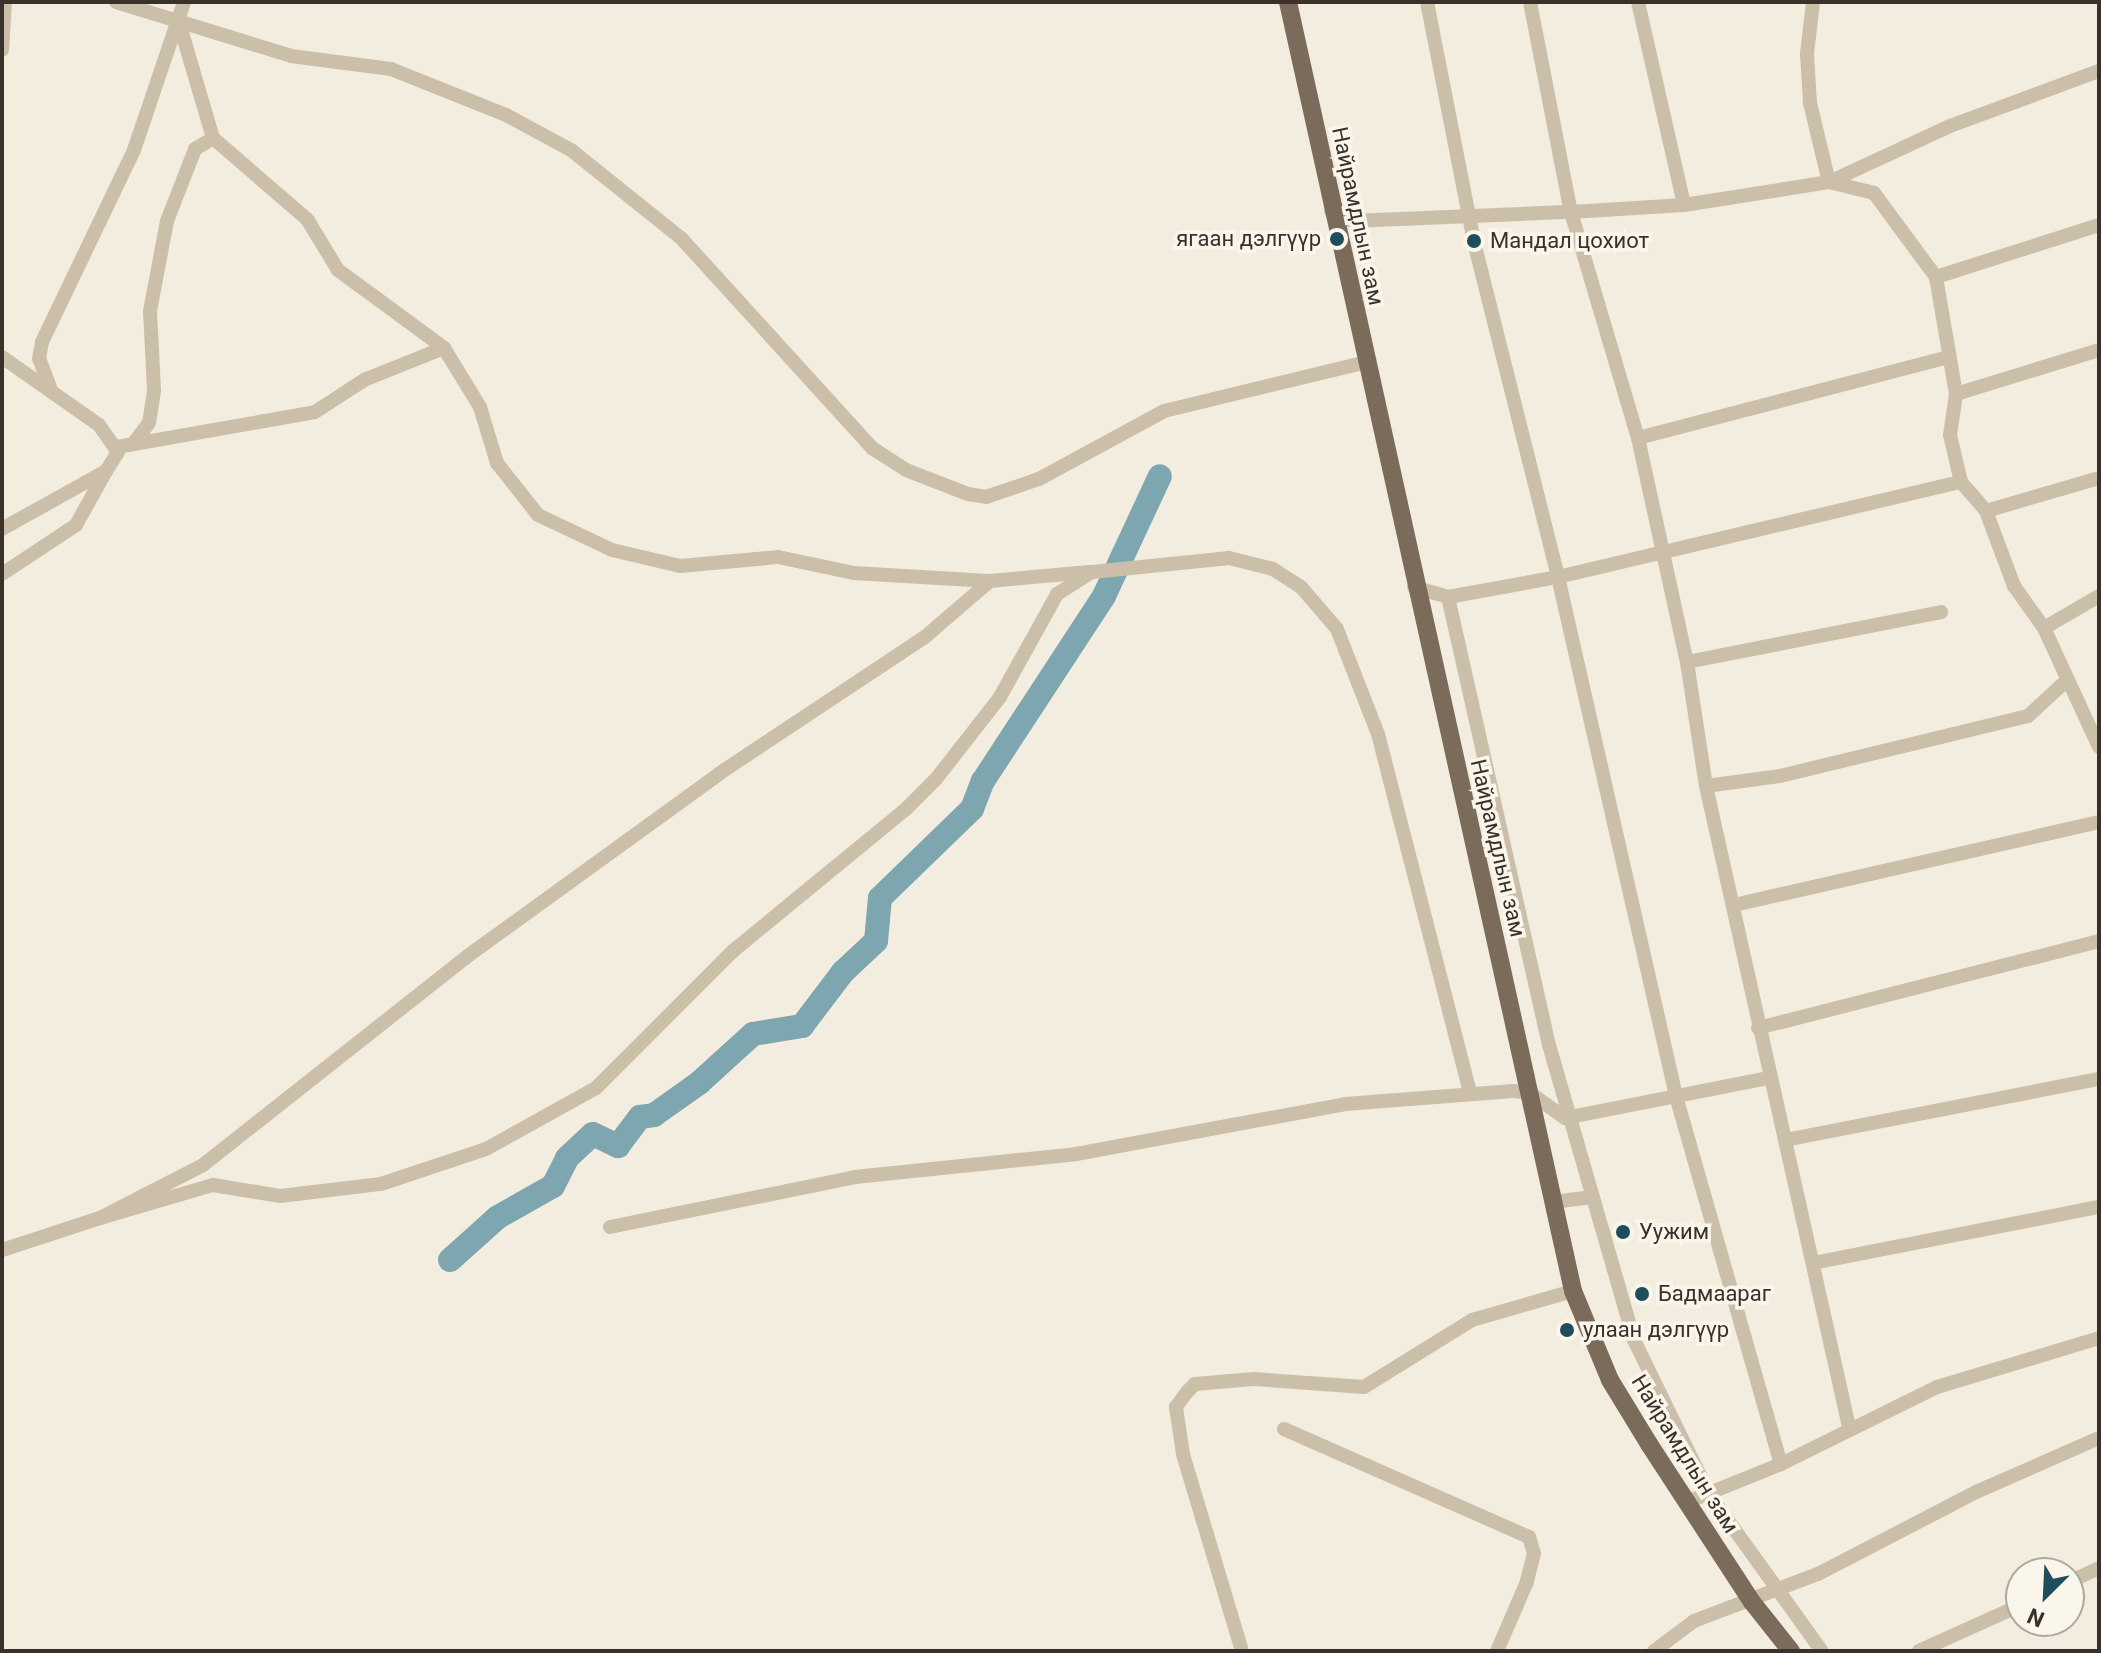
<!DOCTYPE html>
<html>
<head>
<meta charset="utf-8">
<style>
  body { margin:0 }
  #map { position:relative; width:2101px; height:1653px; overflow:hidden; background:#f3eddf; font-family:Roboto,sans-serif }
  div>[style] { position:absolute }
  .river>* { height:24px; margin:-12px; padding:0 12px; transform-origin:12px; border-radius:12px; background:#7da6b1 }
  .minor>* { height:14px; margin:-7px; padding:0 7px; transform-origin:7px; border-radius:7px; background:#ccbfaa }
  .major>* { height:18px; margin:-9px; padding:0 9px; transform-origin:9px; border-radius:9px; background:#7b6b5b }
  .dots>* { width:22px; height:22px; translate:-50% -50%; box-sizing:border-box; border:4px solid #faf6eb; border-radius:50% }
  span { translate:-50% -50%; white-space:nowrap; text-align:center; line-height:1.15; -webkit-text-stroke:7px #faf6eb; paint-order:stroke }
  .street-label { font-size:22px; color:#39312a }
  .poi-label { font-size:22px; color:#39312a }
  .right { translate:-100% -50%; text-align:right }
  .left { translate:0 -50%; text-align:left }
  .frame { position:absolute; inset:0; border:4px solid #39312a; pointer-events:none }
  .north { position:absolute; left:2005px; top:1557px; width:80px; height:80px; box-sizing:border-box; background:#faf6eb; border:2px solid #ada79e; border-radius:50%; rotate:204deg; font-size:22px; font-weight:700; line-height:32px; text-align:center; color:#39312a }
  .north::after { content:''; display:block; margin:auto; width:28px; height:36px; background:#1e4d5c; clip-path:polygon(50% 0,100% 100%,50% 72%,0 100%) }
</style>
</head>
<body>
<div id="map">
  <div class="river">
    <i style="left:450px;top:1260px;width:64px;rotate:-41.9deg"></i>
    <i style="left:498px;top:1217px;width:63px;rotate:-29.4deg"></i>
    <i style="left:553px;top:1186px;width:31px;rotate:-63deg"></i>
    <i style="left:567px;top:1158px;width:35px;rotate:-43deg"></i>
    <i style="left:593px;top:1134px;width:28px;rotate:26deg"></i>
    <i style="left:618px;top:1146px;width:36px;rotate:-53deg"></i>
    <i style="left:640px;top:1117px;width:14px;rotate:-8deg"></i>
    <i style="left:654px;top:1115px;width:55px;rotate:-35.4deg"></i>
    <i style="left:699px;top:1083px;width:73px;rotate:-42.2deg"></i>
    <i style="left:753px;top:1034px;width:50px;rotate:-9.3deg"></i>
    <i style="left:802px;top:1026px;width:68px;rotate:-52.8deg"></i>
    <i style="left:843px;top:972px;width:45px;rotate:-43.2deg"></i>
    <i style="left:876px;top:941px;width:43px;rotate:-84.7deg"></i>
    <i style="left:880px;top:898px;width:128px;rotate:-44.1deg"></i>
    <i style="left:972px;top:809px;width:30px;rotate:-69deg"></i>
    <i style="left:983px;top:781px;width:221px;rotate:-56.8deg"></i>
    <i style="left:1104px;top:596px;width:132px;rotate:-65deg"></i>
  </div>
  <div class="minor">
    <i style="left:116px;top:2px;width:183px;rotate:17.1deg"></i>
    <i style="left:291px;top:56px;width:101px;rotate:7.4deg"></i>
    <i style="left:391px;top:69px;width:124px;rotate:21.8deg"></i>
    <i style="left:506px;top:115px;width:74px;rotate:28.3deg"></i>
    <i style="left:571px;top:150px;width:141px;rotate:38.7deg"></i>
    <i style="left:681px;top:238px;width:284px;rotate:47.7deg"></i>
    <i style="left:872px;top:448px;width:40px;rotate:32.9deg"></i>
    <i style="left:906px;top:470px;width:66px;rotate:21.2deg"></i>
    <i style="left:968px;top:494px;width:18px;rotate:9deg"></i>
    <i style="left:986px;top:497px;width:56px;rotate:-18.8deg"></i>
    <i style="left:1039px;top:479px;width:142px;rotate:-28.5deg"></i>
    <i style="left:1164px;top:411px;width:208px;rotate:-13.6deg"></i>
    <i style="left:1427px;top:2px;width:249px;rotate:78.9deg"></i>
    <i style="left:1475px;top:246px;width:341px;rotate:75.9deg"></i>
    <i style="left:1558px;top:577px;width:532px;rotate:77.19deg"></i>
    <i style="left:1676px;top:1096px;width:383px;rotate:74.1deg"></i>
    <i style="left:1530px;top:2px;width:214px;rotate:79deg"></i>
    <i style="left:1571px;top:212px;width:236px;rotate:73.5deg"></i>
    <i style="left:1638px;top:438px;width:229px;rotate:77.7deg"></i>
    <i style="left:1687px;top:662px;width:125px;rotate:81.3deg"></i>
    <i style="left:1706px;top:786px;width:657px;rotate:77.42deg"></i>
    <i style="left:1638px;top:2px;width:208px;rotate:77.2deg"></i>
    <i style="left:1813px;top:2px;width:52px;rotate:96.6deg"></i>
    <i style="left:1807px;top:54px;width:49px;rotate:86.5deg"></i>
    <i style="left:1810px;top:103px;width:81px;rotate:76.5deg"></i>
    <i style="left:178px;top:19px;width:124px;rotate:73.6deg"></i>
    <i style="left:213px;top:138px;width:124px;rotate:40.8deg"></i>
    <i style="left:307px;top:219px;width:60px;rotate:58.7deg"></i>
    <i style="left:338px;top:270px;width:132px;rotate:36.3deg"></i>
    <i style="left:444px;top:348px;width:69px;rotate:58.6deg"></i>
    <i style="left:480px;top:407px;width:59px;rotate:73.1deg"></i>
    <i style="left:497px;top:463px;width:66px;rotate:51.7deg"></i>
    <i style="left:538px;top:515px;width:82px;rotate:25.3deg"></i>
    <i style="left:612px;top:550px;width:70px;rotate:13.2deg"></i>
    <i style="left:680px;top:566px;width:98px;rotate:-5.2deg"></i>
    <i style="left:778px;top:557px;width:78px;rotate:11.9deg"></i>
    <i style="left:854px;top:573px;width:135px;rotate:3.4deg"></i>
    <i style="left:989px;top:581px;width:101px;rotate:-5.1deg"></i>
    <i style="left:2px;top:50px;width:48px;rotate:-86.4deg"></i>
    <i style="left:1829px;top:182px;width:46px;rotate:13.7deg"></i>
    <i style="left:1874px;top:193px;width:104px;rotate:53.6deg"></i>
    <i style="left:1936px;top:277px;width:119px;rotate:80.3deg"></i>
    <i style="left:1956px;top:394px;width:41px;rotate:98.3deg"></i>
    <i style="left:1950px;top:435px;width:48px;rotate:76.8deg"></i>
    <i style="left:1961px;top:482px;width:38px;rotate:49deg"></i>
    <i style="left:1986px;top:511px;width:80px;rotate:69.5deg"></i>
    <i style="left:2014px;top:586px;width:52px;rotate:54.5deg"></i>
    <i style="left:2044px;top:628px;width:131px;rotate:65.2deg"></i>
    <i style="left:1331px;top:211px;width:23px;rotate:25deg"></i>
    <i style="left:1352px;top:221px;width:219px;rotate:-2.4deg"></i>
    <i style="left:1571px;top:212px;width:113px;rotate:-3.5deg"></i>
    <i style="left:1684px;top:205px;width:147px;rotate:-9deg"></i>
    <i style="left:1829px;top:182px;width:133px;rotate:-24.8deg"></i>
    <i style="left:1950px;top:126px;width:159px;rotate:-20.3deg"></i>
    <i style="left:1936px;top:277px;width:171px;rotate:-17.7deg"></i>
    <i style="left:2px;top:357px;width:118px;rotate:35deg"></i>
    <i style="left:99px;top:425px;width:33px;rotate:55deg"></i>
    <i style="left:118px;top:452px;width:22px;rotate:122deg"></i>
    <i style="left:106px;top:471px;width:119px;rotate:150.9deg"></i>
    <i style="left:50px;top:387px;width:30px;rotate:-111deg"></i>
    <i style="left:39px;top:359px;width:17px;rotate:-80deg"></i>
    <i style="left:42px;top:342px;width:213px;rotate:-64.4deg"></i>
    <i style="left:134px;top:150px;width:156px;rotate:-71.3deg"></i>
    <i style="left:1956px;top:394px;width:150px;rotate:-17.1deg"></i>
    <i style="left:1638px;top:438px;width:320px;rotate:-14.6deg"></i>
    <i style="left:133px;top:444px;width:26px;rotate:-53deg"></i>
    <i style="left:149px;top:423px;width:33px;rotate:-81deg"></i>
    <i style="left:154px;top:390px;width:79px;rotate:-92.9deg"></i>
    <i style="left:150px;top:311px;width:92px;rotate:-79.3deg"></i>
    <i style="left:167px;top:221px;width:77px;rotate:-68.7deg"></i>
    <i style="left:195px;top:149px;width:21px;rotate:-31deg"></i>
    <i style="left:117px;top:447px;width:201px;rotate:-10deg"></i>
    <i style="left:315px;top:412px;width:59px;rotate:-33.1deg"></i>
    <i style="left:364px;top:380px;width:86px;rotate:-21.8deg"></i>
    <i style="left:1986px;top:511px;width:118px;rotate:-16.3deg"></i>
    <i style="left:2px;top:574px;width:89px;rotate:-33.5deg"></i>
    <i style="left:76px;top:525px;width:62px;rotate:-60.9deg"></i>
    <i style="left:1414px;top:587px;width:35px;rotate:16deg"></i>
    <i style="left:1448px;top:597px;width:112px;rotate:-10.3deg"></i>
    <i style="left:1558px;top:577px;width:414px;rotate:-13.3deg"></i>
    <i style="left:1448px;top:597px;width:459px;rotate:77.3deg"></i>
    <i style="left:1549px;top:1045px;width:307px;rotate:73.9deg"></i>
    <i style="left:1634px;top:1340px;width:171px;rotate:64deg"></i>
    <i style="left:1709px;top:1494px;width:193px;rotate:54.3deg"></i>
    <i style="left:2044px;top:628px;width:64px;rotate:-30.2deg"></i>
    <i style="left:1687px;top:662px;width:259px;rotate:-11.1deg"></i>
    <i style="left:1706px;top:786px;width:75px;rotate:-7.7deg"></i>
    <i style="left:1780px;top:776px;width:255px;rotate:-13.6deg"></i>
    <i style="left:2028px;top:716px;width:53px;rotate:-42.7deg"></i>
    <i style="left:1734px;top:905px;width:374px;rotate:-12.8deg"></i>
    <i style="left:1758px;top:1028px;width:352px;rotate:-14.3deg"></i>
    <i style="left:1785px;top:1140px;width:320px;rotate:-11deg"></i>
    <i style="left:1553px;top:1202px;width:40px;rotate:-7.1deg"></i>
    <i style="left:100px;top:1218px;width:118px;rotate:-16.3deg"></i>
    <i style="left:213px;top:1185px;width:68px;rotate:9.3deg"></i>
    <i style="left:280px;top:1196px;width:102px;rotate:-6.8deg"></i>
    <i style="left:381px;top:1184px;width:111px;rotate:-18.4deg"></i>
    <i style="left:486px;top:1149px;width:126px;rotate:-29deg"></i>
    <i style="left:596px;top:1088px;width:194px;rotate:-45deg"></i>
    <i style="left:733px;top:951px;width:224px;rotate:-39.4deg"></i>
    <i style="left:906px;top:809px;width:42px;rotate:-45deg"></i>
    <i style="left:936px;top:779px;width:104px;rotate:-52deg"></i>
    <i style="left:1000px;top:697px;width:118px;rotate:-61deg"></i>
    <i style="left:1057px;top:594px;width:41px;rotate:-32.2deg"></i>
    <i style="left:1092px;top:572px;width:138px;rotate:-5.8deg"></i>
    <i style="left:1229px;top:558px;width:45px;rotate:14deg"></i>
    <i style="left:1273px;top:569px;width:33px;rotate:33deg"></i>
    <i style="left:1301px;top:587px;width:55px;rotate:49.4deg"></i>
    <i style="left:1337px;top:629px;width:113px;rotate:68.7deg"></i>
    <i style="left:1378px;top:734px;width:370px;rotate:75.6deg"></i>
    <i style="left:610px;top:1227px;width:250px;rotate:-11.5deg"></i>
    <i style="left:855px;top:1177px;width:222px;rotate:-5.9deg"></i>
    <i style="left:1076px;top:1154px;width:274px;rotate:-10.5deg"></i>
    <i style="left:1345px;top:1104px;width:169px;rotate:-4.4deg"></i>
    <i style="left:1514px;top:1091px;width:16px;rotate:7deg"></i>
    <i style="left:1530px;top:1093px;width:43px;rotate:35.5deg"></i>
    <i style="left:1565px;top:1118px;width:208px;rotate:-11.1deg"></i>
    <i style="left:2px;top:1250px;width:103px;rotate:-18.1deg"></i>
    <i style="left:100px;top:1218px;width:116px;rotate:-27.2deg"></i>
    <i style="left:203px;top:1165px;width:339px;rotate:-38.3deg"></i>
    <i style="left:469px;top:955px;width:310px;rotate:-35.9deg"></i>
    <i style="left:720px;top:773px;width:247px;rotate:-33.6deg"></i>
    <i style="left:926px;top:636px;width:84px;rotate:-40.7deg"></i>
    <i style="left:1813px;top:1263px;width:291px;rotate:-11.1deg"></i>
    <i style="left:1284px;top:1429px;width:268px;rotate:23.8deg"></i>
    <i style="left:1529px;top:1537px;width:17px;rotate:73deg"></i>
    <i style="left:1534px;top:1553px;width:32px;rotate:104deg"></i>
    <i style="left:1526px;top:1584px;width:73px;rotate:113.4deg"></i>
    <i style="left:1687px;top:1502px;width:101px;rotate:-22deg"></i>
    <i style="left:1781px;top:1464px;width:174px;rotate:-26.3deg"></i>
    <i style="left:1937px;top:1387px;width:169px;rotate:-16.8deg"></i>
    <i style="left:2069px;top:1582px;width:33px;rotate:-25deg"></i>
    <i style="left:1242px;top:1651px;width:206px;rotate:-106.7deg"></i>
    <i style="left:1183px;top:1454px;width:48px;rotate:-98.5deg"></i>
    <i style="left:1176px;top:1407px;width:19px;rotate:-54deg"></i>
    <i style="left:1187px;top:1392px;width:11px;rotate:-45deg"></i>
    <i style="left:1195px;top:1384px;width:59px;rotate:-4.8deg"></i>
    <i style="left:1254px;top:1379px;width:110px;rotate:4.2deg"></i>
    <i style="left:1364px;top:1387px;width:127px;rotate:-31.8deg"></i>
    <i style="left:1472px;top:1320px;width:105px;rotate:-16deg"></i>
    <i style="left:1654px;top:1651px;width:50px;rotate:-36.9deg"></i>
    <i style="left:1694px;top:1621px;width:133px;rotate:-20.8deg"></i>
    <i style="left:1818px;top:1574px;width:178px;rotate:-27.4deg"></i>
    <i style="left:1976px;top:1492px;width:134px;rotate:-23.7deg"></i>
    <i style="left:1919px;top:1651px;width:112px;rotate:-24.3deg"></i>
  </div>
  <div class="major">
    <i style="left:1288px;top:2px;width:1320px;rotate:77.53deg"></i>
    <i style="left:1573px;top:1291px;width:96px;rotate:67.4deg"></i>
    <i style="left:1610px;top:1380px;width:75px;rotate:58.6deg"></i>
    <i style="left:1649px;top:1444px;width:189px;rotate:56.9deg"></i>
    <i style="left:1752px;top:1602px;width:63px;rotate:51.5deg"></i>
  </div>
  <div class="dots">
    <i style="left:1337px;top:239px;background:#1e4d5c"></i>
    <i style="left:1474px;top:241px;background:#1e4d5c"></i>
    <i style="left:1623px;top:1232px;background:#1e4d5c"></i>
    <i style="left:1642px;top:1294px;background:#1e4d5c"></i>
    <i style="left:1567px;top:1330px;background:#1e4d5c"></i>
  </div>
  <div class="street-label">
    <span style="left:1358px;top:216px;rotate:78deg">Найрамдлын зам</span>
    <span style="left:1498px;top:848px;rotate:77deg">Найрамдлын зам</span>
    <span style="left:1685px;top:1454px;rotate:58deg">Найрамдлын зам</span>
  </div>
  <div class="poi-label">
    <span class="right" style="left:1321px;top:239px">ягаан дэлгүүр</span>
    <span class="left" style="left:1490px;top:241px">Мандал цохиот</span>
    <span class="left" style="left:1639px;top:1232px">Уужим</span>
    <span class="left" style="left:1658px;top:1294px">Бадмаараг</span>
    <span class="left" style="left:1583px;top:1330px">улаан дэлгүүр</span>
  </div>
  <div class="frame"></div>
  <div class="north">N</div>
</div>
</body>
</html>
